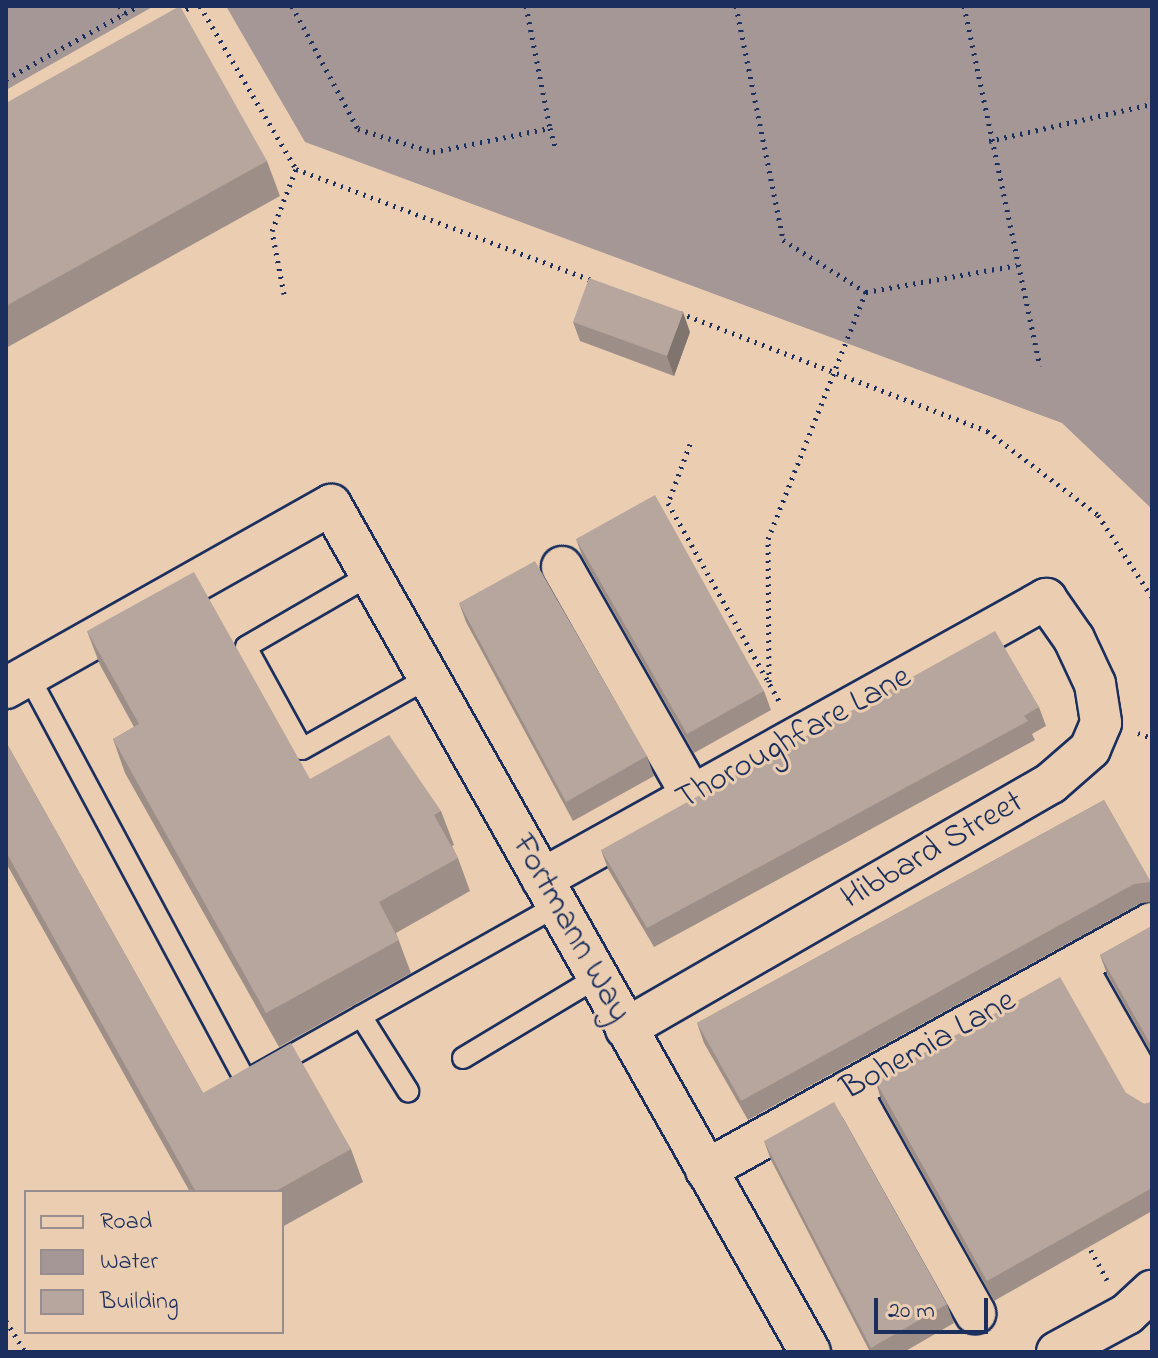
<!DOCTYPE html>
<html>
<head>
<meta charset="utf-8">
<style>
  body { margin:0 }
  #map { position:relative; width:1158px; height:1358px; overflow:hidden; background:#ebceb2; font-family:"Indie Flower",sans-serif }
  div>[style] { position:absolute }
  .water>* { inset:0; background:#a49795 }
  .path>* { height:5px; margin-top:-2.5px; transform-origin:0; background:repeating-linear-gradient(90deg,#1b2f5e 0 2px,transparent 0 8px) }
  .roads { filter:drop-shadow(2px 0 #1b2f5e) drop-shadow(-2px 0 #1b2f5e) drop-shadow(0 2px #1b2f5e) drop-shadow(0 -2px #1b2f5e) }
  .lane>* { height:20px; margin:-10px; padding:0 10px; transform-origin:10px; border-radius:10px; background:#ebceb2 }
  .street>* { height:40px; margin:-20px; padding:0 20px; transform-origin:20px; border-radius:20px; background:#ebceb2 }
  .wall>* { inset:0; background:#9d8f87 }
  .shaded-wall>* { inset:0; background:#80746e }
  .building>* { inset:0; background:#b7a69d }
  span { translate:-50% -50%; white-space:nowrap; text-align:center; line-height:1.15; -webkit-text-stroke:6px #ebceb2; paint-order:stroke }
  .street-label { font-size:34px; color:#1b2f5e }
  .frame { position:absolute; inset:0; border:8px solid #1b2f5e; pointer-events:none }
  .legend { position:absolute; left:24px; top:1190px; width:260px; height:144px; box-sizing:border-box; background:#ebceb2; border:2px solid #988e90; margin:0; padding:10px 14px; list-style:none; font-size:24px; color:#1b2f5e }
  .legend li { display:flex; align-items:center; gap:16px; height:40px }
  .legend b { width:40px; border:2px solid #988e90 }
  .scale { position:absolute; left:874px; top:1298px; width:114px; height:36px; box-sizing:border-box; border:4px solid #1b2f5e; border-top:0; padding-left:10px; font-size:24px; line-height:28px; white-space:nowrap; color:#1b2f5e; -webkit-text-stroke:6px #ebceb2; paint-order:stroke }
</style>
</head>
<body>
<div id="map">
  <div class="water">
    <i style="clip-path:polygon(6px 6px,154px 6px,6px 90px)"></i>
    <i style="clip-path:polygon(226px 6px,1152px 6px,1152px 509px,1062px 423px,305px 142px)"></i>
  </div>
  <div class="path">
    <i style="left:120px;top:6px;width:9px;rotate:63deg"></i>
    <i style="left:200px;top:6px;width:189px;rotate:59.5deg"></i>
    <i style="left:296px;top:169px;width:316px;rotate:20.6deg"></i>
    <i style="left:292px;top:6px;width:140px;rotate:61.8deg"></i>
    <i style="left:358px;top:129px;width:78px;rotate:17deg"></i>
    <i style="left:433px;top:152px;width:119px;rotate:-11.6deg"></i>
    <i style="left:550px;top:128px;width:23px;rotate:75deg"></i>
    <i style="left:526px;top:6px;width:124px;rotate:78.9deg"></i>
    <i style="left:736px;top:6px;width:239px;rotate:78.6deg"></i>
    <i style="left:783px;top:240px;width:98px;rotate:32.1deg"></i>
    <i style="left:964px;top:6px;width:368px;rotate:78.1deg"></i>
    <i style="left:179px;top:13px;width:15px;rotate:-28deg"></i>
    <i style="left:6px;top:79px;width:151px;rotate:-28.9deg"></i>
    <i style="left:989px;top:141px;width:167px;rotate:-12.8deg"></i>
    <i style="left:284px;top:294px;width:64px;rotate:-100.8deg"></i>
    <i style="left:272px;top:231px;width:66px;rotate:-68.8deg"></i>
    <i style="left:680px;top:313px;width:329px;rotate:21deg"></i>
    <i style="left:987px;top:431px;width:139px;rotate:37.1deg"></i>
    <i style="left:1098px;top:515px;width:98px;rotate:56.6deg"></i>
    <i style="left:690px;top:444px;width:63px;rotate:110.4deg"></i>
    <i style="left:668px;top:503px;width:231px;rotate:60.7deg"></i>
    <i style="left:769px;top:682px;width:143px;rotate:-90.4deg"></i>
    <i style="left:768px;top:539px;width:266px;rotate:-68.4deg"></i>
    <i style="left:866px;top:292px;width:153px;rotate:-10.1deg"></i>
    <i style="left:1138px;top:733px;width:15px;rotate:20deg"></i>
    <i style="left:1087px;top:1243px;width:42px;rotate:61.6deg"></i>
    <i style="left:6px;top:1321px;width:36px;rotate:58deg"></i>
  </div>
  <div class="roads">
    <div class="lane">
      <i style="left:370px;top:575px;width:143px;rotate:149.9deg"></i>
      <i style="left:246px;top:647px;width:116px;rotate:61.2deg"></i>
      <i style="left:302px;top:749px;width:145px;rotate:-29.4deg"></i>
      <i style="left:28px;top:675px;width:461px;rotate:61.8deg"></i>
      <i style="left:246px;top:1081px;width:357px;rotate:-29.4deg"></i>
      <i style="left:361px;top:1016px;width:89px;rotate:57.9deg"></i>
      <i style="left:463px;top:1058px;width:157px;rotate:-31deg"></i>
    </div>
    <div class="street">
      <i style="left:562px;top:567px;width:263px;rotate:60.4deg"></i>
      <i style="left:6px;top:688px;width:373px;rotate:-29.4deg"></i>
      <i style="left:331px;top:505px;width:973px;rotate:60.51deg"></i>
      <i style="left:542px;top:879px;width:577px;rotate:-29.05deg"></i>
      <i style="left:1046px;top:599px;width:49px;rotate:55deg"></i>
      <i style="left:1074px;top:639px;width:50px;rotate:65deg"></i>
      <i style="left:1095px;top:684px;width:39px;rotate:81deg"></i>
      <i style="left:1101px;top:723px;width:28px;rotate:113deg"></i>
      <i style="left:1090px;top:749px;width:52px;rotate:138.9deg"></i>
      <i style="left:1051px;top:783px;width:491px;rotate:150deg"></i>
      <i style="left:1076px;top:966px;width:154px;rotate:60.4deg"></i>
      <i style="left:850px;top:1090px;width:256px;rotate:60.7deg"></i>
      <i style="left:706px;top:1170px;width:510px;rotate:-28.98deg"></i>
      <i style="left:1057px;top:1352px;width:80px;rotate:-28.5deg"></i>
      <i style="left:1127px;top:1314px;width:34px;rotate:-43deg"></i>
    </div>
  </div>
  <div class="wall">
    <i style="clip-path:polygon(6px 103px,267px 161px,280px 196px,6px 348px)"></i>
    <i style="clip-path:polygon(573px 322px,690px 332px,674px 376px,580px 341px)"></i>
    <i style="clip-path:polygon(576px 539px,764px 691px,771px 710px,694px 753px,583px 558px)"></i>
    <i style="clip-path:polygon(459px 603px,647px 756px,654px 776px,573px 821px,466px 622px)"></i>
    <i style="clip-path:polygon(87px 631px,310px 779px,441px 811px,454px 845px,452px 846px,458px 858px,470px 891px,396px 933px,411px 973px,279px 1047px,125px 773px,113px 739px,134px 727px,100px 665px)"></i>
    <i style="clip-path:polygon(1039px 707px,1046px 726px,1032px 734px,1035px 740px,654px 947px,608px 869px,601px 850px)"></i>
    <i style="clip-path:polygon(6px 742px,203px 1093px,351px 1149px,363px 1182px,282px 1227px,282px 1192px,190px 1192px,6px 863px)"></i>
    <i style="clip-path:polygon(1104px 800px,1152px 885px,1152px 902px,1141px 903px,748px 1120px,704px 1043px,697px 1023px)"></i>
    <i style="clip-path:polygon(1152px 926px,1152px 1054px,1107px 974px,1100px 955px)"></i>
    <i style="clip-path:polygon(875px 1080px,1126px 1093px,1144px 1104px,1152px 1102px,1152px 1211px,994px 1301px,881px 1099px)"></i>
    <i style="clip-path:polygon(764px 1141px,947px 1304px,954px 1323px,904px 1352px,870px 1352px,771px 1160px)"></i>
  </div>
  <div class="shaded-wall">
    <i style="clip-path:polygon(683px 312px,690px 332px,674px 376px,667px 356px)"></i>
  </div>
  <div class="building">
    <i style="clip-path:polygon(180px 6px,267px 161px,6px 306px,6px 103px)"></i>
    <i style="clip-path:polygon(589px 278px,683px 312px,667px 356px,573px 322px)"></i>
    <i style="clip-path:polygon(655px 495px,764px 691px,687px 734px,576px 539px)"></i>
    <i style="clip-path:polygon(535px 561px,647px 756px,566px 802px,459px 603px)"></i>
    <i style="clip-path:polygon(194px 572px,310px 779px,389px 735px,441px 811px,434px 815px,458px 858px,379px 902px,399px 940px,266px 1013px,113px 739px,139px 724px,87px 631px)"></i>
    <i style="clip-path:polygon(995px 631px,1039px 707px,1024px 716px,1028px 721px,647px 928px,601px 850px)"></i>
    <i style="clip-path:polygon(6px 742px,203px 1093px,291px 1043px,351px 1149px,274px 1192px,196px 1192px,6px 852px)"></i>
    <i style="clip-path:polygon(1104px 800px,1151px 882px,1134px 884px,741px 1101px,697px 1023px)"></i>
    <i style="clip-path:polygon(1152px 926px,1152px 1047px,1100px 955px)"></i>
    <i style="clip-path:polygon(1060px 977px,1126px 1093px,1144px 1104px,1152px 1102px,1152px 1188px,987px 1281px,875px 1080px)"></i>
    <i style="clip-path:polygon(834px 1102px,947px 1304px,871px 1348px,764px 1141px)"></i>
  </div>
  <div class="street-label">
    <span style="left:794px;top:739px;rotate:-29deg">Thoroughfare Lane</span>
    <span style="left:933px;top:851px;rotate:-30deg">Hibbard Street</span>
    <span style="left:570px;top:929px;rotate:61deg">Fortmann Way</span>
    <span style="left:929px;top:1046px;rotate:-29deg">Bohemia Lane</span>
  </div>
  <div class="frame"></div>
  <ul class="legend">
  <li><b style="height:10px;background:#ebceb2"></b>Road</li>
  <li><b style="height:22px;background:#a49795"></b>Water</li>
  <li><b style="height:22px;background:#b7a69d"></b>Building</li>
  </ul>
  <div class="scale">20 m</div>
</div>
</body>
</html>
